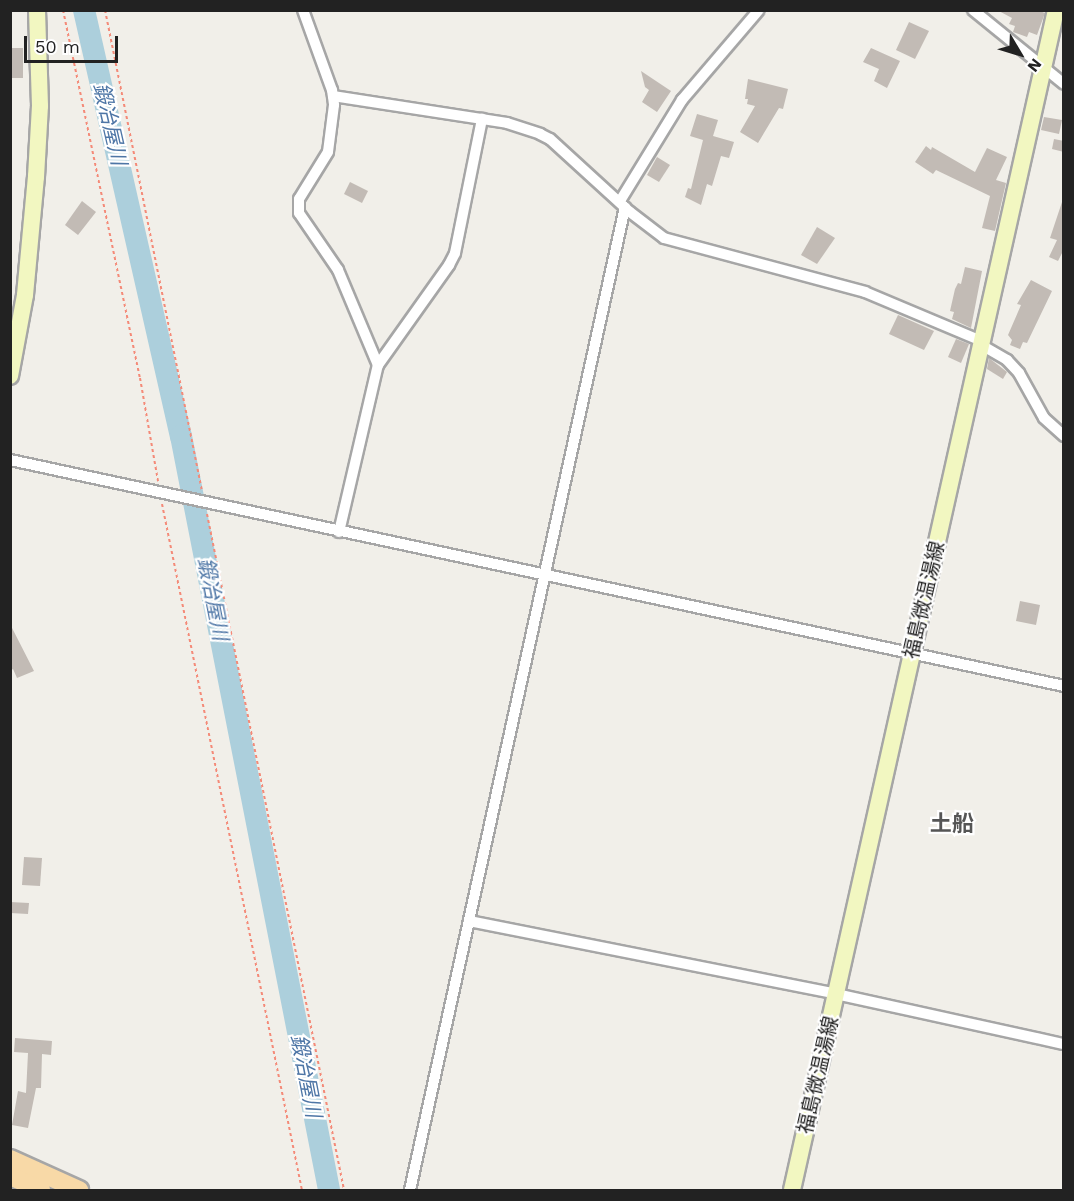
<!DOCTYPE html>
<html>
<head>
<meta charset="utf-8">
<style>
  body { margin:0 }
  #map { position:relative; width:1074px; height:1201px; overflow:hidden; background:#f1efe9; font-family:"Work Sans","Noto Sans JP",sans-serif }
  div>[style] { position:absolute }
  .river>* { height:22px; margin:-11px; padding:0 11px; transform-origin:11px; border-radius:11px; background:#accfdc }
  .building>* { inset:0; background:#c2bbb5 }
  .path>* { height:2px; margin-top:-1px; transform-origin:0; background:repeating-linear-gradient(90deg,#f48a78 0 3px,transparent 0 6px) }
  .roads { filter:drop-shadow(2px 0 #a6a6a6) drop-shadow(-2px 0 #a6a6a6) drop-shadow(0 2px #a6a6a6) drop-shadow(0 -2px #a6a6a6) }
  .street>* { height:10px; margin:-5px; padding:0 5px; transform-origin:5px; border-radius:5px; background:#fff }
  .secondary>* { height:16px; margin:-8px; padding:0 8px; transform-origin:8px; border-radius:8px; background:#f2f7c1 }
  .primary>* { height:18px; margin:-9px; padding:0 9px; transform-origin:9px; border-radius:9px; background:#f8d9a7 }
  span { translate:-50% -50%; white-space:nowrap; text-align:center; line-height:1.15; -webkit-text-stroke:4.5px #fff; paint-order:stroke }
  .street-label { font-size:20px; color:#222 }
  .water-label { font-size:21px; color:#4e76a6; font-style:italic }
  .quarter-label { font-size:22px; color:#555; font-weight:700 }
  .frame { position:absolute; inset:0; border:12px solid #222; pointer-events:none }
  .north { position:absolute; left:990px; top:24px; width:60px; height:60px; -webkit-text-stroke:4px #fff; paint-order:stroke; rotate:128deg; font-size:16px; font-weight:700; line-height:24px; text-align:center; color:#222 }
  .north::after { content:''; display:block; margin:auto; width:21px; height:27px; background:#222; clip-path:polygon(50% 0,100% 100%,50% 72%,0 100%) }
  .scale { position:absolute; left:24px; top:36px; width:94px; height:27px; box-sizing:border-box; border:3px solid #222; border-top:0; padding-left:8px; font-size:18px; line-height:21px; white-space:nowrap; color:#222; -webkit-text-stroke:4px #fff; paint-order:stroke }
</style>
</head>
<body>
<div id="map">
  <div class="river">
    <i style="left:84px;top:10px;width:437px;rotate:77.2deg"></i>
    <i style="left:181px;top:436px;width:768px;rotate:78.89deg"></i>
  </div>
  <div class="building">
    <i style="clip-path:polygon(997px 10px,1037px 10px,1045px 13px,1037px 35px,1029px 32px,1027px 37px,1013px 32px,1015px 26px,1009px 24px,1012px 18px)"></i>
    <i style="clip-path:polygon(909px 22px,929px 31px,915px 59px,896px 50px)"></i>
    <i style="clip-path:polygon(11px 48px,23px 48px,23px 78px,10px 78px)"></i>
    <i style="clip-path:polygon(871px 48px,900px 61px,887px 88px,874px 81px,879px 69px,863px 62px)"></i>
    <i style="clip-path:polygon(641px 71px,671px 91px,657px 112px,642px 102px,649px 90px,645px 87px)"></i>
    <i style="clip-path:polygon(748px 79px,788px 89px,783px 109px,779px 108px,758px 143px,740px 132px,755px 106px,747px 104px,748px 99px,745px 99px)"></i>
    <i style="clip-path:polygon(697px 114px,718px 120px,713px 136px,734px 142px,729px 158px,721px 156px,712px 186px,707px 184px,701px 205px,685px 197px,688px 188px,691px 189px,703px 140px,690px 136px)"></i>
    <i style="clip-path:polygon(1044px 117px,1062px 120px,1059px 134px,1041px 130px)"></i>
    <i style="clip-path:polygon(1054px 139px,1064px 141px,1064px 152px,1052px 149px)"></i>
    <i style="clip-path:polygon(926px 146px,931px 150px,932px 147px,975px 172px,987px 148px,1007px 157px,996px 180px,1006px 183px,995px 231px,982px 228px,990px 196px,936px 170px,933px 174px,915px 162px)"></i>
    <i style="clip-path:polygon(657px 157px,670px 165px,659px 182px,647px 175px)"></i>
    <i style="clip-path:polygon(350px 182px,368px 191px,362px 203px,344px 194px)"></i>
    <i style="clip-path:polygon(82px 201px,96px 212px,78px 235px,65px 225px)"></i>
    <i style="clip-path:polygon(1062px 202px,1064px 249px,1058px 261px,1049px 257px,1057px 240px,1050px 238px)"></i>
    <i style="clip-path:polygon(817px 227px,835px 238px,817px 264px,801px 255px)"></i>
    <i style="clip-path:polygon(965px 267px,982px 271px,971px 328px,952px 319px,954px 312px,950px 311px,955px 289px,958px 283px,961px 284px)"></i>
    <i style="clip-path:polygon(1031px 280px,1052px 291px,1027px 343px,1023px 342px,1020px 349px,1010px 345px,1012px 340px,1008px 335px,1021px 305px,1017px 304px)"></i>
    <i style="clip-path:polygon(898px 315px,934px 331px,924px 350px,889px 334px)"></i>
    <i style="clip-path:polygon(956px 339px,969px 344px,961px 363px,948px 357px)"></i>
    <i style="clip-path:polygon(989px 358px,1007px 372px,1003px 379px,987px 369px)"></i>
    <i style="clip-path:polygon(1020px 601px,1040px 605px,1036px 625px,1016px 621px)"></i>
    <i style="clip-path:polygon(10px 624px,34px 671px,17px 678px,13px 669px,10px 671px)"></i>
    <i style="clip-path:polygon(24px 857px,42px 858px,40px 886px,22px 885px)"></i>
    <i style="clip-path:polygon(10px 902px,29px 903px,28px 914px,10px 913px)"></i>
    <i style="clip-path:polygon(15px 1038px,52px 1041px,51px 1055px,42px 1054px,41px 1088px,36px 1088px,28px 1128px,12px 1125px,18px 1091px,26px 1093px,28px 1053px,14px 1052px)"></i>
  </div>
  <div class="path">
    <i style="left:63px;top:10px;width:376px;rotate:78.2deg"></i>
    <i style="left:140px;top:378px;width:105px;rotate:80.1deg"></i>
    <i style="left:105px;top:10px;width:491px;rotate:78.6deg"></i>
    <i style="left:162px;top:504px;width:700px;rotate:78.47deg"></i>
    <i style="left:207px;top:514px;width:690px;rotate:78.54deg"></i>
  </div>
  <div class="roads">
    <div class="street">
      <i style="left:303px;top:10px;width:85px;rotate:70.1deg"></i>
      <i style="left:332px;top:90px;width:15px;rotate:82deg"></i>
      <i style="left:334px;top:105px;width:47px;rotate:97.3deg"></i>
      <i style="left:328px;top:152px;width:55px;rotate:121.7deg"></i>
      <i style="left:299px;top:199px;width:14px;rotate:90deg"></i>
      <i style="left:299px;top:213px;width:69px;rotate:55.6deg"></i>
      <i style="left:338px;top:270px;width:103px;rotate:67.2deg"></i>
      <i style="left:973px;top:10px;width:117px;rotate:39.1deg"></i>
      <i style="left:333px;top:96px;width:176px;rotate:8.8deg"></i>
      <i style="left:507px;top:123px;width:35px;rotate:18deg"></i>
      <i style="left:540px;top:134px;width:11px;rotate:27deg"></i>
      <i style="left:550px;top:139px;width:108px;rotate:42.4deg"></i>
      <i style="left:630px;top:212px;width:43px;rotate:37.4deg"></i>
      <i style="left:664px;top:238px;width:208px;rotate:15deg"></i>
      <i style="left:865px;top:292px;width:129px;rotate:22.8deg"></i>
      <i style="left:620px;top:201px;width:119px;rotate:-58.5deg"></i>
      <i style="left:682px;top:100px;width:118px;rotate:-49.5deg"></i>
      <i style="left:983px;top:346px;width:28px;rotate:30deg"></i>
      <i style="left:1007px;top:360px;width:18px;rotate:47deg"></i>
      <i style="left:1019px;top:373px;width:51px;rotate:60.9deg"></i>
      <i style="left:1044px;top:418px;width:27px;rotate:42deg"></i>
      <i style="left:10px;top:460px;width:1078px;rotate:12.1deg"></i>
      <i style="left:339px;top:532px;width:171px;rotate:-76.9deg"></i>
      <i style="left:378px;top:365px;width:123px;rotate:-54.6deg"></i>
      <i style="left:449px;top:265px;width:13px;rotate:-63deg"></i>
      <i style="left:455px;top:253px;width:137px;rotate:-78.6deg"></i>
      <i style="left:469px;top:921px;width:374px;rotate:11.2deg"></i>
      <i style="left:836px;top:994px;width:233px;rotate:12.4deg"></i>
      <i style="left:410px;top:1190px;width:1006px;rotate:-77.66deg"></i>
    </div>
    <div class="secondary">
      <i style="left:10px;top:376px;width:82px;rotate:-79.5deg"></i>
      <i style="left:25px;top:295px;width:119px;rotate:-84.7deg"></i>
      <i style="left:36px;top:177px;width:71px;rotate:-86.8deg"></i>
      <i style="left:40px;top:106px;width:96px;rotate:-91.8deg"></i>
      <i style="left:792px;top:1190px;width:1209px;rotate:-77.39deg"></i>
    </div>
    <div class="primary">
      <i style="left:10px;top:1159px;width:76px;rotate:24.2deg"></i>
      <i style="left:10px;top:1176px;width:34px;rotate:24deg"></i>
    </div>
  </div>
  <div class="street-label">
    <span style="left:924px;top:600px;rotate:-77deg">福島微温湯線</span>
    <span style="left:818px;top:1075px;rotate:-77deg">福島微温湯線</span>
  </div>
  <div class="water-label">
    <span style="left:110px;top:124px;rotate:77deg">鍛冶屋川</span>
    <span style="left:213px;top:599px;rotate:79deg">鍛冶屋川</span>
    <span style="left:306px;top:1076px;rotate:79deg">鍛冶屋川</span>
  </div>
  <div class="quarter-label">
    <span style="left:952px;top:824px">土船</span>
  </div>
  <div class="frame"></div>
  <div class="north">N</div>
  <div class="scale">50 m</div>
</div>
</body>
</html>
